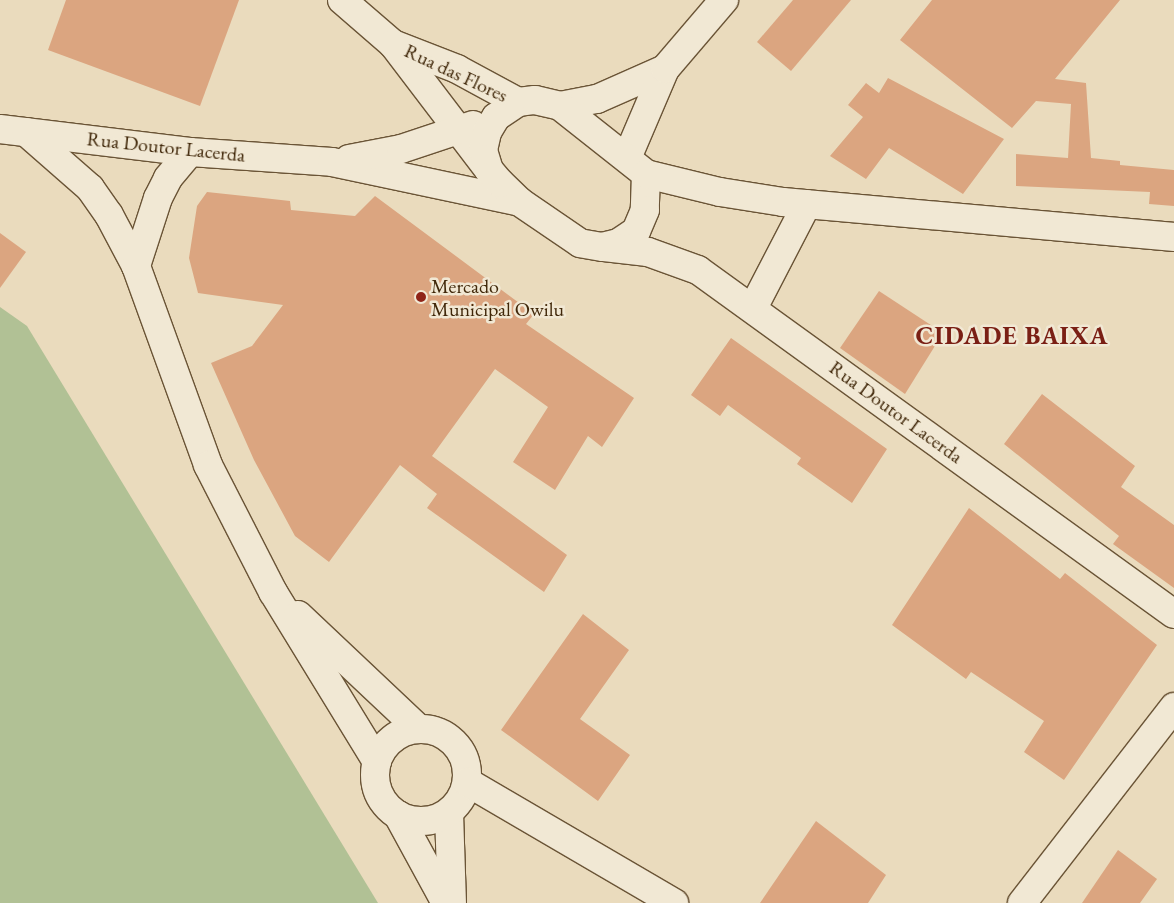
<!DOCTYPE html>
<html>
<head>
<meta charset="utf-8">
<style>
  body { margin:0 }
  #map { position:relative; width:1174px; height:903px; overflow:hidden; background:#eadbbd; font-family:"EB Garamond",serif }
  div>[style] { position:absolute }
  .green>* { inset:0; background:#b1c195 }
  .building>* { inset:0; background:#dba580 }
  .roads { filter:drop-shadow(1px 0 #6a5436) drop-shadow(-1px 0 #6a5436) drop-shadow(0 1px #6a5436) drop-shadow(0 -1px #6a5436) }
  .street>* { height:28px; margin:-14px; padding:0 14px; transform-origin:14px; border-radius:14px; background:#f1e8d4 }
  .secondary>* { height:28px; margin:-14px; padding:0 14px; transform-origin:14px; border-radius:14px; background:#f1e8d4 }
  .secondary>.ring { margin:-14px; padding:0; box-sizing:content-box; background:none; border:28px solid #f1e8d4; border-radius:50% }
  .dots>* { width:14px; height:14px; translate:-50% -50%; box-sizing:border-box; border:2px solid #f1e8d4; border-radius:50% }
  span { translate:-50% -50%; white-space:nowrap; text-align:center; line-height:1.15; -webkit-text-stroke:5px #f1e8d4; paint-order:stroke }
  .street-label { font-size:20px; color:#402709 }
  .poi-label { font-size:20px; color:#402709 }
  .left { translate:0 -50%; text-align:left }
  .district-label { font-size:25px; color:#7a1f14; font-weight:700; letter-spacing:1px }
</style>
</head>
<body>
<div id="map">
  <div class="green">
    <i style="clip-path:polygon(0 307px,27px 326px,378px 903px,0 903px)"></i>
  </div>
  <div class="building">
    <i style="clip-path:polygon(66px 0,239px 0,200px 106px,48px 50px)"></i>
    <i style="clip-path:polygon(793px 0,851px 0,791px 71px,757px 42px)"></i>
    <i style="clip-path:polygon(932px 0,1120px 0,1055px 79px,1086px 83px,1091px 158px,1120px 161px,1120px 165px,1174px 170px,1174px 206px,1149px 204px,1150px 192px,1016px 186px,1016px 154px,1068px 158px,1071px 104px,1036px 101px,1012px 128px,900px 40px)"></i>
    <i style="clip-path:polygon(888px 78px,1004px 139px,963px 194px,889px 148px,866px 179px,830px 156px,863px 117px,848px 105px,866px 83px,879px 93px)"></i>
    <i style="clip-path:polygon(207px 192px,290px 201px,291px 210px,355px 216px,375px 196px,534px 314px,526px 324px,634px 398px,602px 447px,588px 436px,555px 490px,513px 462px,548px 407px,495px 369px,432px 456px,567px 555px,544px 592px,427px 508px,437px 494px,400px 465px,329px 562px,295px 536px,254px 460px,211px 363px,252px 346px,283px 305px,198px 293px,189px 258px,197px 206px)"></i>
    <i style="clip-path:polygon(0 233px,26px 252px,0 288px)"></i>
    <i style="clip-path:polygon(879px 291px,943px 333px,905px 394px,840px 348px)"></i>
    <i style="clip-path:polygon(731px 338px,887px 449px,852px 503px,797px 464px,801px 458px,728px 405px,720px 416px,691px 395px)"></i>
    <i style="clip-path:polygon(1042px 394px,1135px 466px,1121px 487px,1174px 525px,1174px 588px,1113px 544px,1119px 536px,1004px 444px)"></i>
    <i style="clip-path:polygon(969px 508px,1060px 579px,1065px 573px,1157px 645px,1064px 780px,1024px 752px,1044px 721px,971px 672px,966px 679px,892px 625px)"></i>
    <i style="clip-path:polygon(583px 614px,629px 650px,580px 719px,630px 755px,598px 801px,501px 730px)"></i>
    <i style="clip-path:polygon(816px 821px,886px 875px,868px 903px,760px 903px)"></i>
    <i style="clip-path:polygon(1118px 850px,1157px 879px,1140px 903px,1082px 903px)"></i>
  </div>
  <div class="roads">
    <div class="street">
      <i style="left:560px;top:106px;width:38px;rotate:-11deg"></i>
      <i style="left:597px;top:99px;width:74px;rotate:-23.8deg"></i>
      <i style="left:627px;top:158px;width:97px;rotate:-66.9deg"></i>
      <i style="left:665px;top:69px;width:91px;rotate:-49.5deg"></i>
      <i style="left:449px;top:813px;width:90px;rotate:88.1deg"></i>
      <i style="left:398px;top:815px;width:100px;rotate:61.4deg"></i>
      <i style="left:1022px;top:903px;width:248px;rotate:-52.2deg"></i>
    </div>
    <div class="secondary">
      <i style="left:342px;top:0;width:67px;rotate:40.8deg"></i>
      <i style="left:393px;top:44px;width:158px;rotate:52.7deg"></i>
      <i style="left:393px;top:44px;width:69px;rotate:21.3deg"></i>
      <i style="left:457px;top:69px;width:69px;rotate:28.4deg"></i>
      <i style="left:0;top:129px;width:191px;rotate:6.9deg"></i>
      <i style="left:190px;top:152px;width:142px;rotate:4deg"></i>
      <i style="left:332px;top:162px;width:192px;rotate:12deg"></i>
      <i style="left:26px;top:132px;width:85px;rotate:41.2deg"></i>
      <i style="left:90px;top:188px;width:33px;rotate:55deg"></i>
      <i style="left:109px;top:215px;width:58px;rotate:62.1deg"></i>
      <i style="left:136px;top:266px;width:212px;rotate:70.1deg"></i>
      <i style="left:208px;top:465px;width:143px;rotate:62.9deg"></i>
      <i style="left:273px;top:592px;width:199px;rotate:58.5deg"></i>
      <i style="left:349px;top:159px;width:53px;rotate:-10.9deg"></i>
      <i style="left:401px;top:149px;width:76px;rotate:-18.4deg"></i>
      <i style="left:646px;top:174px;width:36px;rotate:92deg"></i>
      <i style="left:645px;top:210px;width:23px;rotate:113deg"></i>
      <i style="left:636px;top:231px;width:22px;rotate:146deg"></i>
      <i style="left:618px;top:243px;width:16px;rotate:166deg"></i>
      <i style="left:602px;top:247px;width:22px;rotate:-170deg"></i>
      <i style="left:580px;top:243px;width:73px;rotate:-145.7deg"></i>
      <i style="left:520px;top:202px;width:28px;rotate:-136deg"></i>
      <i style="left:500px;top:183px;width:17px;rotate:-130deg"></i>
      <i style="left:489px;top:170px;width:21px;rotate:-107deg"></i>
      <i style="left:483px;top:150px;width:18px;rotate:-77deg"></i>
      <i style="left:487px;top:132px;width:17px;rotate:-59deg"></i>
      <i style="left:496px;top:117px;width:27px;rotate:-34deg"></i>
      <i style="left:518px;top:102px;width:17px;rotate:-7deg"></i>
      <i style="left:535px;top:100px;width:26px;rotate:13deg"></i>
      <i style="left:560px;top:106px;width:110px;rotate:38.3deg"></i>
      <i style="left:646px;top:174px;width:76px;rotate:13.7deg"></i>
      <i style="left:720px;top:192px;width:64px;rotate:9deg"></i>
      <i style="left:783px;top:202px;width:393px;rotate:5.1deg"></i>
      <i style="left:604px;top:247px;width:44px;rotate:6.5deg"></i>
      <i style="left:648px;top:252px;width:53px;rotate:19.8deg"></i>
      <i style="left:698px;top:270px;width:587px;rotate:35.86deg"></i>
      <i style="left:136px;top:266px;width:71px;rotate:-72.1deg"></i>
      <i style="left:158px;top:198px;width:22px;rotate:-63deg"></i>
      <i style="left:168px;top:178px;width:34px;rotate:-50deg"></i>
      <i style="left:753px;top:308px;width:117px;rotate:-62.6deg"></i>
      <i style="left:298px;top:615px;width:166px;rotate:43.3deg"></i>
      <i class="ring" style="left:375px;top:729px;width:64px;height:64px"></i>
      <i style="left:467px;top:782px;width:240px;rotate:30.3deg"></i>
    </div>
  </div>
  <div class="dots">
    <i style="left:421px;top:297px;background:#8f2418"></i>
  </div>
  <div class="street-label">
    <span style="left:456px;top:73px;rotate:25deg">Rua das Flores</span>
    <span style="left:166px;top:147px;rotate:6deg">Rua Doutor Lacerda</span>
    <span style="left:896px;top:412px;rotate:36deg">Rua Doutor Lacerda</span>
  </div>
  <div class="poi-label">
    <span class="left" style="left:431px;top:298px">Mercado<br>Municipal Owilu</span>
  </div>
  <div class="district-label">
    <span style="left:1012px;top:335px">CIDADE BAIXA</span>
  </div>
</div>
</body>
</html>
